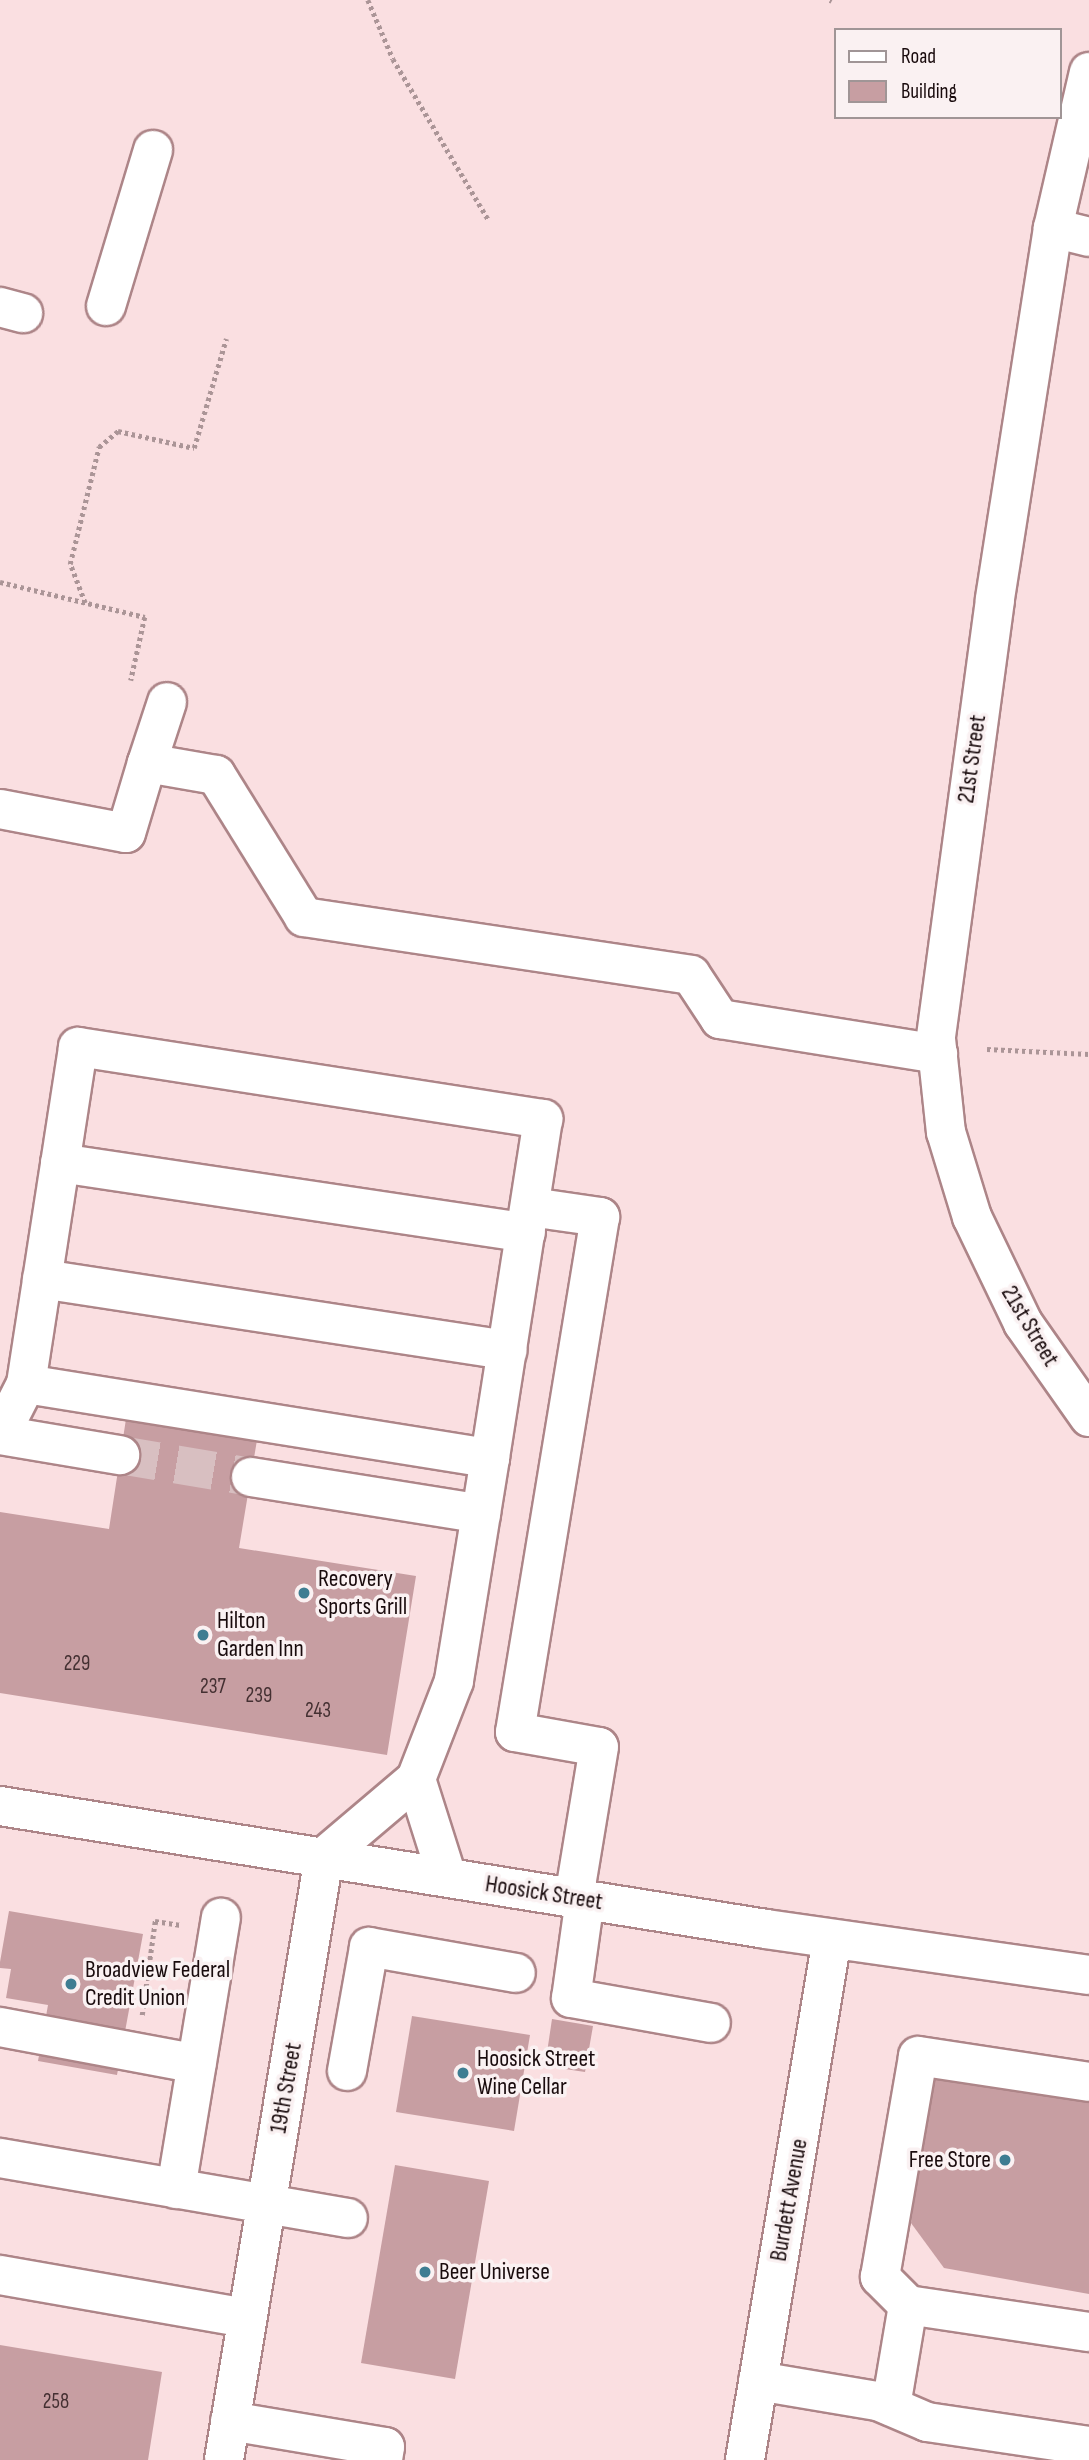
<!DOCTYPE html>
<html>
<head>
<meta charset="utf-8">
<style>
  body { margin:0 }
  #map { position:relative; width:1089px; height:2460px; overflow:hidden; background:#fadfe1; font-family:"Sofia Sans Condensed",sans-serif }
  div>[style] { position:absolute }
  .building>* { inset:0; background:#c79ea2 }
  .minor-tunnel>* { height:38px; margin-top:-19px; transform-origin:0; background:repeating-linear-gradient(90deg,#d8bfc1 0 38px,transparent 0 57px) }
  .path>* { height:4.5px; margin-top:-2.25px; transform-origin:0; background:repeating-linear-gradient(90deg,#ab9597 0 3.5px,transparent 0 7px) }
  .roads { filter:drop-shadow(2px 0 #ad8588) drop-shadow(-2px 0 #ad8588) drop-shadow(0 2px #ad8588) drop-shadow(0 -2px #ad8588) }
  .minor>* { height:38px; margin:-19px; padding:0 19px; transform-origin:19px; border-radius:19px; background:#fff }
  .highway>* { height:38px; margin:-19px; padding:0 19px; transform-origin:19px; border-radius:19px; background:#fff }
  .dots>* { width:19px; height:19px; translate:-50% -50%; box-sizing:border-box; border:4px solid #faf1f2; border-radius:50% }
  span { translate:-50% -50%; white-space:nowrap; text-align:center; line-height:1.15; -webkit-text-stroke:7px #faf1f2; paint-order:stroke }
  .number-label { font-size:21px; color:#443032 }
  .number-label span { -webkit-text-stroke-width:0 }
  .street-label { font-size:24px; color:#190b0d }
  .poi-label { font-size:24px; color:#190b0d }
  .left { translate:0 -50%; text-align:left }
  .right { translate:-100% -50%; text-align:right }
  .legend { position:absolute; left:834px; top:28px; width:228px; height:91px; box-sizing:border-box; background:#faf1f2; border:2px solid #a09596; margin:0; padding:9px 12px; list-style:none; font-size:21px; color:#190b0d }
  .legend li { display:flex; align-items:center; gap:14px; height:35px }
  .legend b { width:35px; border:2px solid #a09596 }
</style>
</head>
<body>
<div id="map">
  <div class="building">
    <i style="clip-path:polygon(126px 1419px,257px 1440px,239px 1548px,416px 1576px,387px 1755px,0 1693px,0 1512px,109px 1529px)"></i>
    <i style="clip-path:polygon(9px 1911px,143px 1934px,117px 2075px,38px 2061px,48px 2005px,6px 1998px,11px 1969px,0 1968px,0 1962px)"></i>
    <i style="clip-path:polygon(412px 2016px,530px 2035px,514px 2131px,396px 2112px)"></i>
    <i style="clip-path:polygon(552px 2019px,593px 2026px,585px 2072px,545px 2066px)"></i>
    <i style="clip-path:polygon(933px 2074px,1089px 2097px,1089px 2294px,944px 2268px,911px 2223px)"></i>
    <i style="clip-path:polygon(395px 2165px,489px 2181px,455px 2379px,361px 2363px)"></i>
    <i style="clip-path:polygon(0 2345px,162px 2372px,148px 2460px,0 2460px)"></i>
  </div>
  <div class="minor-tunnel">
    <i style="left:120px;top:1455px;width:133px;rotate:9.5deg"></i>
  </div>
  <div class="path">
    <i style="left:368px;top:0;width:64px;rotate:67deg"></i>
    <i style="left:393px;top:59px;width:186px;rotate:59.3deg"></i>
    <i style="left:830px;top:0;width:2px;rotate:27deg"></i>
    <i style="left:0;top:582px;width:149px;rotate:13.6deg"></i>
    <i style="left:145px;top:617px;width:65px;rotate:102.5deg"></i>
    <i style="left:85px;top:603px;width:42px;rotate:-111deg"></i>
    <i style="left:70px;top:564px;width:121px;rotate:-76.1deg"></i>
    <i style="left:99px;top:447px;width:25px;rotate:-40deg"></i>
    <i style="left:118px;top:431px;width:78px;rotate:12.6deg"></i>
    <i style="left:194px;top:448px;width:114px;rotate:-73.6deg"></i>
    <i style="left:987px;top:1049px;width:102px;rotate:2.8deg"></i>
    <i style="left:142px;top:2015px;width:95px;rotate:-82.1deg"></i>
    <i style="left:155px;top:1921px;width:26px;rotate:9deg"></i>
  </div>
  <div class="roads">
    <div class="minor">
      <i style="left:1089px;top:72px;width:160px;rotate:103deg"></i>
      <i style="left:1053px;top:228px;width:376px;rotate:98.9deg"></i>
      <i style="left:995px;top:600px;width:443px;rotate:97.7deg"></i>
      <i style="left:936px;top:1039px;width:94px;rotate:83.9deg"></i>
      <i style="left:946px;top:1132px;width:89px;rotate:73deg"></i>
      <i style="left:972px;top:1217px;width:118px;rotate:64.3deg"></i>
      <i style="left:1023px;top:1323px;width:115px;rotate:54.9deg"></i>
      <i style="left:1053px;top:228px;width:37px;rotate:14deg"></i>
      <i style="left:106px;top:306px;width:163px;rotate:-73.2deg"></i>
      <i style="left:0;top:307px;width:24px;rotate:15deg"></i>
      <i style="left:147px;top:763px;width:64px;rotate:-71.8deg"></i>
      <i style="left:0;top:809px;width:128px;rotate:10.8deg"></i>
      <i style="left:126px;top:833px;width:73px;rotate:-73.3deg"></i>
      <i style="left:147px;top:763px;width:70px;rotate:9.9deg"></i>
      <i style="left:216px;top:775px;width:167px;rotate:58.2deg"></i>
      <i style="left:304px;top:917px;width:391px;rotate:8.5deg"></i>
      <i style="left:691px;top:975px;width:53px;rotate:56.6deg"></i>
      <i style="left:720px;top:1019px;width:221px;rotate:9.1deg"></i>
      <i style="left:60px;top:1163px;width:471px;rotate:8.5deg"></i>
      <i style="left:530px;top:1207px;width:71px;rotate:8.1deg"></i>
      <i style="left:600px;top:1217px;width:522px;rotate:99.37deg"></i>
      <i style="left:515px;top:1732px;width:85px;rotate:10.1deg"></i>
      <i style="left:599px;top:1747px;width:153px;rotate:99.4deg"></i>
      <i style="left:42px;top:1279px;width:471px;rotate:8.7deg"></i>
      <i style="left:26px;top:1384px;width:341px;rotate:-81.2deg"></i>
      <i style="left:78px;top:1047px;width:471px;rotate:8.8deg"></i>
      <i style="left:543px;top:1119px;width:343px;rotate:98.9deg"></i>
      <i style="left:0;top:1435px;width:57px;rotate:-63deg"></i>
      <i style="left:26px;top:1384px;width:470px;rotate:9.1deg"></i>
      <i style="left:490px;top:1458px;width:226px;rotate:99.2deg"></i>
      <i style="left:454px;top:1681px;width:105px;rotate:111.2deg"></i>
      <i style="left:416px;top:1779px;width:121px;rotate:139.7deg"></i>
      <i style="left:324px;top:1857px;width:611px;rotate:99.42deg"></i>
      <i style="left:0;top:1435px;width:122px;rotate:9.5deg"></i>
      <i style="left:251px;top:1477px;width:233px;rotate:9.1deg"></i>
      <i style="left:416px;top:1779px;width:103px;rotate:72.4deg"></i>
      <i style="left:585px;top:1899px;width:100px;rotate:98deg"></i>
      <i style="left:571px;top:1998px;width:142px;rotate:10.1deg"></i>
      <i style="left:0;top:2027px;width:200px;rotate:10.6deg"></i>
      <i style="left:347px;top:2071px;width:126px;rotate:-79.9deg"></i>
      <i style="left:369px;top:1947px;width:149px;rotate:10deg"></i>
      <i style="left:0;top:2158px;width:353px;rotate:9.8deg"></i>
      <i style="left:176px;top:2189px;width:275px;rotate:-80.6deg"></i>
      <i style="left:0;top:2275px;width:251px;rotate:9.9deg"></i>
      <i style="left:908px;top:2305px;width:40px;rotate:-135deg"></i>
      <i style="left:880px;top:2277px;width:224px;rotate:-80.2deg"></i>
      <i style="left:918px;top:2056px;width:173px;rotate:8.6deg"></i>
      <i style="left:758px;top:2381px;width:122px;rotate:9.5deg"></i>
      <i style="left:878px;top:2401px;width:53px;rotate:23.2deg"></i>
      <i style="left:927px;top:2422px;width:164px;rotate:8.4deg"></i>
      <i style="left:891px;top:2406px;width:102px;rotate:-80.4deg"></i>
      <i style="left:908px;top:2305px;width:183px;rotate:8.5deg"></i>
      <i style="left:230px;top:2421px;width:157px;rotate:9.5deg"></i>
      <i style="left:385px;top:2447px;width:13px;rotate:99deg"></i>
      <i style="left:745px;top:2460px;width:528px;rotate:-80.52deg"></i>
    </div>
    <div class="highway">
      <i style="left:0;top:1806px;width:776px;rotate:9.12deg"></i>
      <i style="left:766px;top:1929px;width:326px;rotate:8.1deg"></i>
    </div>
  </div>
  <div class="dots">
    <i style="left:304px;top:1593px;background:#3e7d92"></i>
    <i style="left:203px;top:1635px;background:#3e7d92"></i>
    <i style="left:71px;top:1984px;background:#3e7d92"></i>
    <i style="left:463px;top:2073px;background:#3e7d92"></i>
    <i style="left:1005px;top:2160px;background:#3e7d92"></i>
    <i style="left:425px;top:2272px;background:#3e7d92"></i>
  </div>
  <div class="number-label">
    <span style="left:77px;top:1664px">229</span>
    <span style="left:213px;top:1687px">237</span>
    <span style="left:259px;top:1696px">239</span>
    <span style="left:318px;top:1711px">243</span>
    <span style="left:56px;top:2402px">258</span>
  </div>
  <div class="street-label">
    <span style="left:972px;top:759px;rotate:-82deg">21st Street</span>
    <span style="left:1030px;top:1326px;rotate:59deg">21st Street</span>
    <span style="left:544px;top:1893px;rotate:9deg">Hoosick Street</span>
    <span style="left:286px;top:2088px;rotate:-80deg">19th Street</span>
    <span style="left:789px;top:2200px;rotate:-80deg">Burdett Avenue</span>
  </div>
  <div class="poi-label">
    <span class="left" style="left:318px;top:1593px">Recovery<br>Sports Grill</span>
    <span class="left" style="left:217px;top:1635px">Hilton<br>Garden Inn</span>
    <span class="left" style="left:85px;top:1984px">Broadview Federal<br>Credit Union</span>
    <span class="left" style="left:477px;top:2073px">Hoosick Street<br>Wine Cellar</span>
    <span class="right" style="left:991px;top:2160px">Free Store</span>
    <span class="left" style="left:439px;top:2272px">Beer Universe</span>
  </div>
  <ul class="legend">
  <li><b style="height:9px;background:#fff"></b>Road</li>
  <li><b style="height:19px;background:#c79ea2"></b>Building</li>
  </ul>
</div>
</body>
</html>
